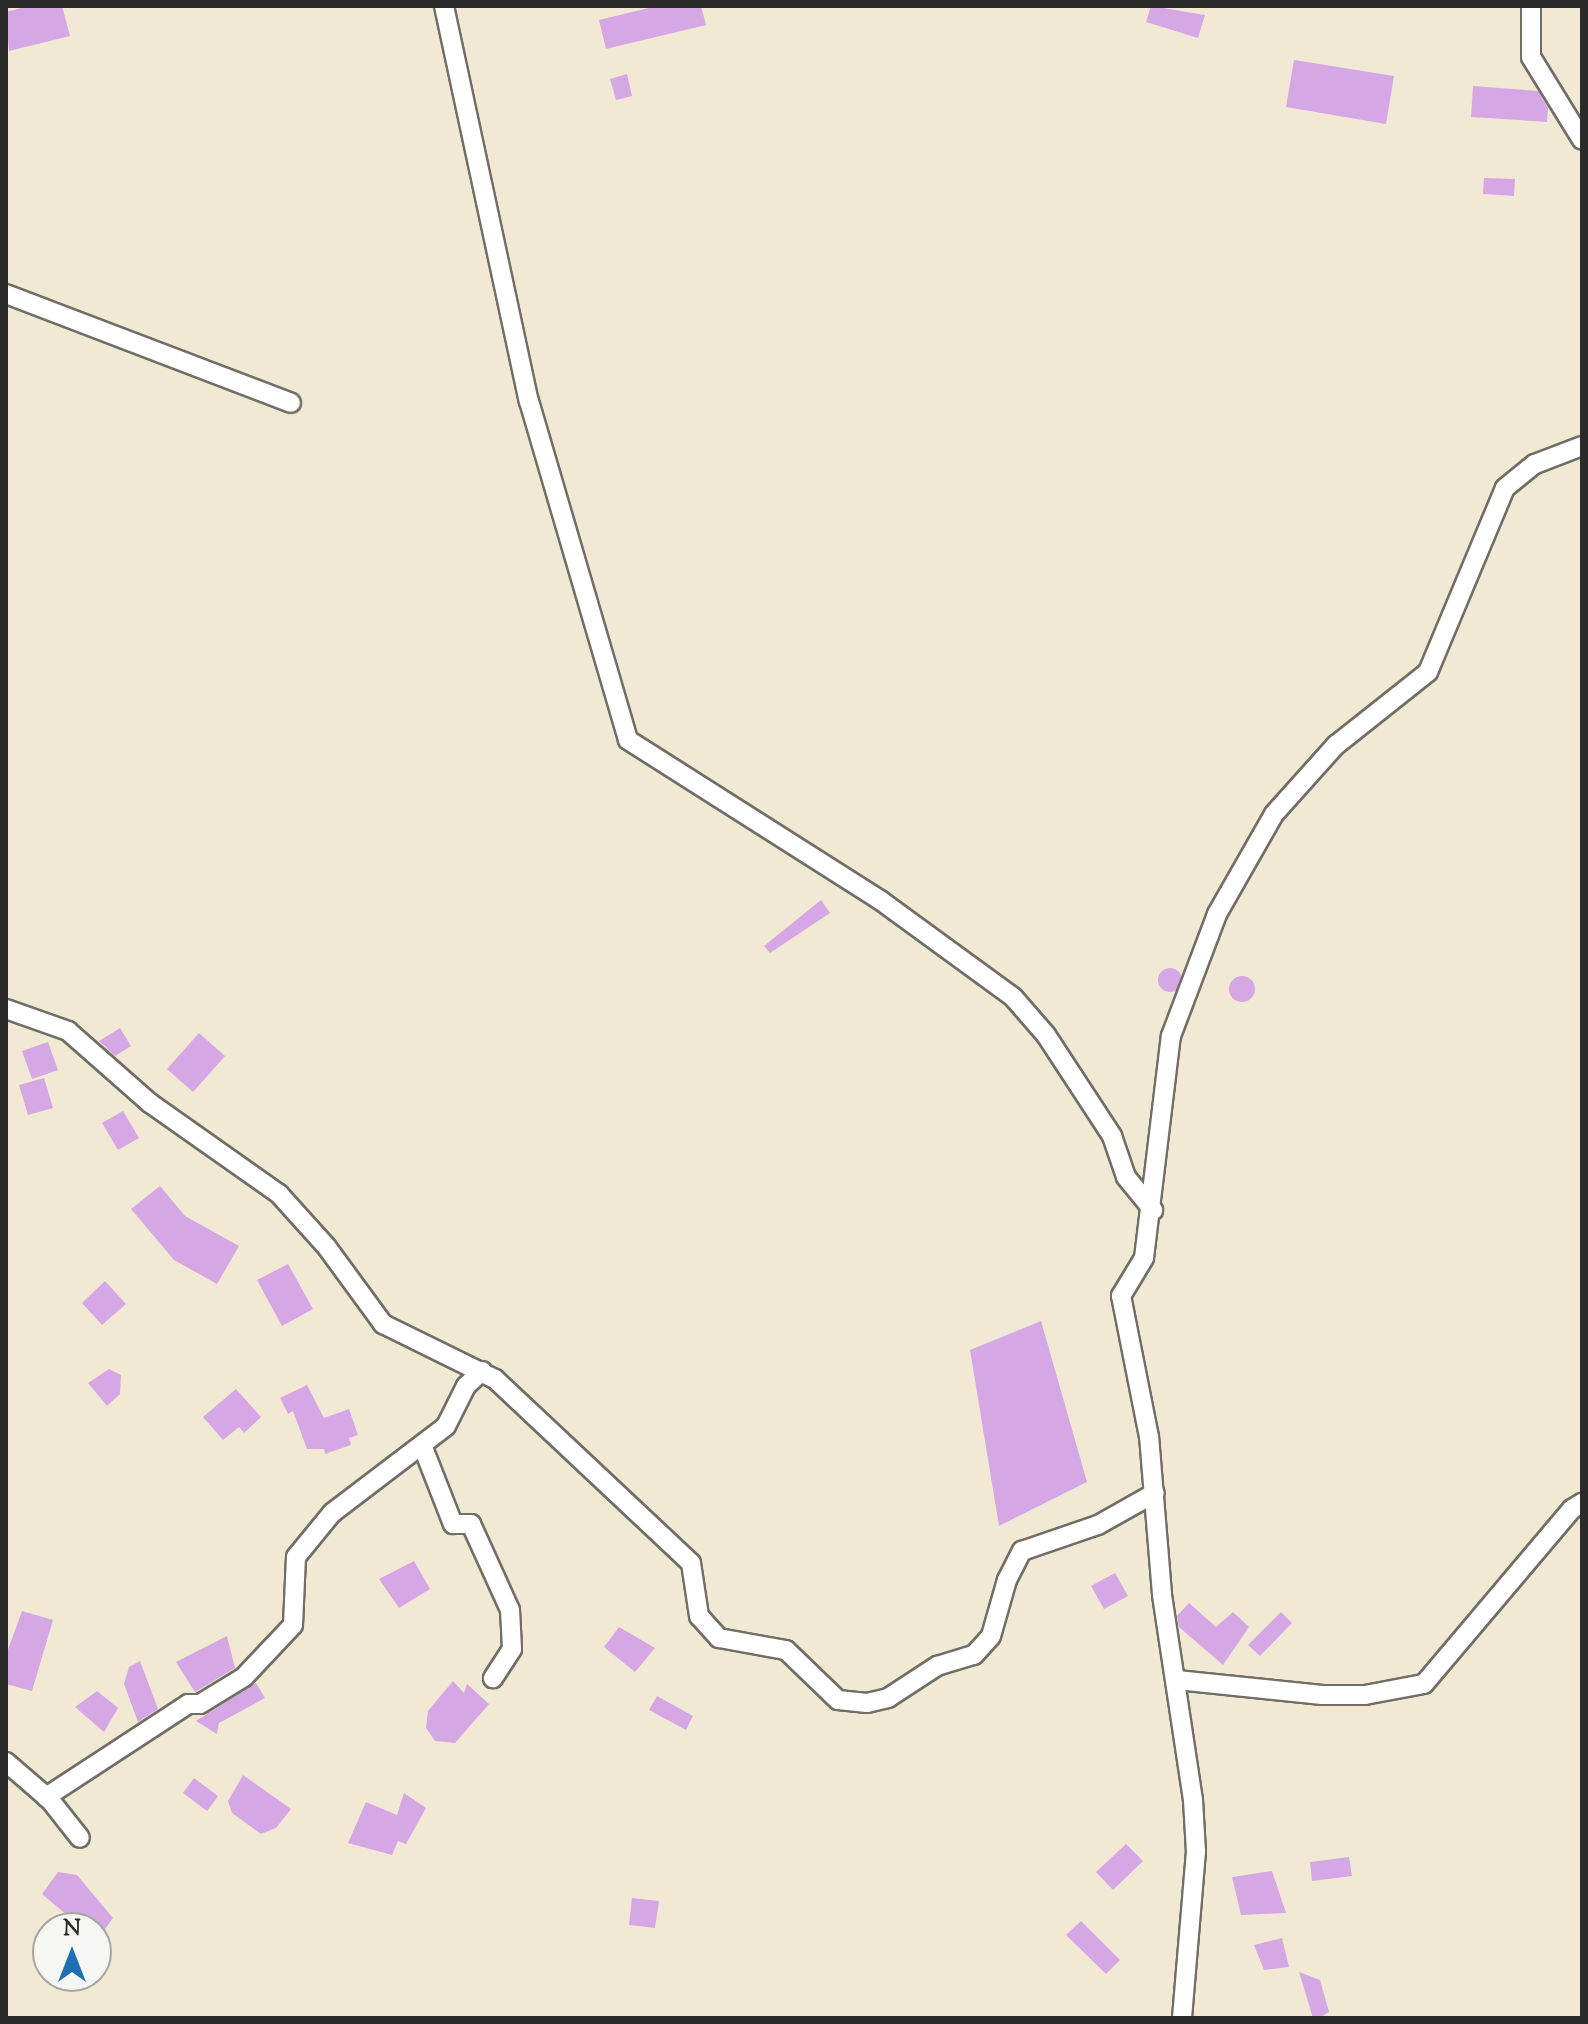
<!DOCTYPE html>
<html>
<head>
<meta charset="utf-8">
<style>
  body { margin:0 }
  #map { position:relative; width:1588px; height:2024px; overflow:hidden; background:#f2e9d5; font-family:"Sorts Mill Goudy",serif }
  div>[style] { position:absolute }
  .building>* { inset:0; background:#d6a7e5 }
  .round { border-radius:50% }
  .roads { filter:drop-shadow(2px 0 #716e66) drop-shadow(-2px 0 #716e66) drop-shadow(0 2px #716e66) drop-shadow(0 -2px #716e66) }
  .minor>* { height:18px; margin:-9px; padding:0 9px; transform-origin:9px; border-radius:9px; background:#fff }
  span { translate:-50% -50%; white-space:nowrap; text-align:center; line-height:1.15; -webkit-text-stroke:8px #f6f6f2; paint-order:stroke }
  .frame { position:absolute; inset:0; border:8px solid #2b2b2b; pointer-events:none }
  .north { position:absolute; left:32px; top:1912px; width:80px; height:80px; box-sizing:border-box; background:#f6f6f2; border:2px solid #a5a5a2; border-radius:50%; rotate:0deg; font-size:22px; font-weight:700; line-height:32px; text-align:center; color:#2b2b2b }
  .north::after { content:''; display:block; margin:auto; width:28px; height:36px; background:#1f6fb2; clip-path:polygon(50% 0,100% 100%,50% 72%,0 100%) }
</style>
</head>
<body>
<div id="map">
  <div class="building">
    <i style="clip-path:polygon(29px 6px,62px 6px,70px 36px,9px 51px,6px 12px)"></i>
    <i style="clip-path:polygon(657px 6px,701px 6px,706px 25px,606px 49px,599px 20px)"></i>
    <i style="clip-path:polygon(1151px 6px,1205px 15px,1198px 38px,1146px 22px)"></i>
    <i style="clip-path:polygon(1294px 60px,1394px 76px,1386px 124px,1286px 107px)"></i>
    <i style="clip-path:polygon(627px 74px,632px 96px,616px 100px,610px 79px)"></i>
    <i style="clip-path:polygon(1473px 86px,1538px 91px,1548px 108px,1547px 122px,1471px 117px)"></i>
    <i style="clip-path:polygon(1484px 178px,1515px 179px,1514px 196px,1483px 194px)"></i>
    <i style="clip-path:polygon(821px 900px,830px 913px,770px 953px,764px 946px)"></i>
    <i class="round" style="left:1158px;top:968px;width:24px;height:24px"></i>
    <i class="round" style="left:1229px;top:976px;width:26px;height:26px"></i>
    <i style="clip-path:polygon(120px 1028px,131px 1046px,115px 1056px,99px 1041px)"></i>
    <i style="clip-path:polygon(199px 1033px,225px 1056px,193px 1092px,167px 1069px)"></i>
    <i style="clip-path:polygon(48px 1042px,58px 1070px,32px 1079px,22px 1051px)"></i>
    <i style="clip-path:polygon(44px 1078px,53px 1108px,28px 1115px,19px 1085px)"></i>
    <i style="clip-path:polygon(123px 1111px,139px 1138px,118px 1150px,102px 1123px)"></i>
    <i style="clip-path:polygon(160px 1186px,185px 1216px,239px 1246px,217px 1284px,174px 1260px,131px 1209px)"></i>
    <i style="clip-path:polygon(288px 1264px,313px 1309px,282px 1326px,257px 1280px)"></i>
    <i style="clip-path:polygon(105px 1281px,126px 1304px,102px 1325px,82px 1303px)"></i>
    <i style="clip-path:polygon(1041px 1321px,1087px 1482px,999px 1526px,970px 1350px)"></i>
    <i style="clip-path:polygon(109px 1369px,121px 1375px,120px 1394px,107px 1406px,88px 1383px)"></i>
    <i style="clip-path:polygon(307px 1385px,324px 1418px,349px 1409px,358px 1435px,349px 1438px,351px 1445px,325px 1454px,324px 1449px,307px 1449px,293px 1411px,288px 1414px,280px 1398px)"></i>
    <i style="clip-path:polygon(236px 1389px,261px 1417px,244px 1433px,239px 1427px,223px 1440px,203px 1417px)"></i>
    <i style="clip-path:polygon(414px 1561px,430px 1589px,399px 1608px,379px 1579px)"></i>
    <i style="clip-path:polygon(1115px 1573px,1128px 1596px,1104px 1609px,1091px 1586px)"></i>
    <i style="clip-path:polygon(1189px 1603px,1216px 1627px,1233px 1612px,1249px 1627px,1223px 1665px,1179px 1627px,1177px 1616px)"></i>
    <i style="clip-path:polygon(22px 1611px,53px 1620px,32px 1691px,6px 1684px,6px 1655px)"></i>
    <i style="clip-path:polygon(1281px 1612px,1292px 1623px,1260px 1656px,1248px 1645px)"></i>
    <i style="clip-path:polygon(619px 1627px,655px 1648px,635px 1672px,604px 1647px)"></i>
    <i style="clip-path:polygon(227px 1636px,235px 1668px,195px 1692px,176px 1662px)"></i>
    <i style="clip-path:polygon(140px 1661px,158px 1709px,138px 1722px,124px 1684px,129px 1667px)"></i>
    <i style="clip-path:polygon(453px 1681px,464px 1693px,467px 1684px,489px 1704px,455px 1743px,435px 1741px,426px 1728px,428px 1711px)"></i>
    <i style="clip-path:polygon(256px 1683px,265px 1698px,219px 1723px,217px 1734px,196px 1721px)"></i>
    <i style="clip-path:polygon(97px 1691px,118px 1708px,104px 1732px,75px 1707px)"></i>
    <i style="clip-path:polygon(657px 1696px,693px 1716px,686px 1730px,649px 1710px)"></i>
    <i style="clip-path:polygon(243px 1775px,291px 1809px,276px 1828px,261px 1834px,232px 1813px,228px 1801px)"></i>
    <i style="clip-path:polygon(194px 1778px,218px 1796px,207px 1811px,183px 1793px)"></i>
    <i style="clip-path:polygon(404px 1793px,426px 1808px,406px 1844px,398px 1841px,392px 1855px,348px 1843px,366px 1802px,397px 1815px)"></i>
    <i style="clip-path:polygon(1126px 1844px,1143px 1861px,1113px 1890px,1096px 1872px)"></i>
    <i style="clip-path:polygon(1349px 1857px,1352px 1876px,1312px 1881px,1310px 1862px)"></i>
    <i style="clip-path:polygon(1272px 1871px,1286px 1913px,1241px 1915px,1232px 1877px)"></i>
    <i style="clip-path:polygon(58px 1872px,77px 1875px,113px 1918px,100px 1936px,96px 1928px,75px 1922px,42px 1894px)"></i>
    <i style="clip-path:polygon(632px 1898px,659px 1901px,655px 1928px,629px 1925px)"></i>
    <i style="clip-path:polygon(1081px 1921px,1120px 1960px,1106px 1974px,1066px 1935px)"></i>
    <i style="clip-path:polygon(1282px 1938px,1289px 1967px,1264px 1970px,1254px 1945px)"></i>
    <i style="clip-path:polygon(1299px 1972px,1320px 1980px,1329px 2012px,1319px 2018px,1313px 2018px)"></i>
  </div>
  <div class="roads">
    <div class="minor">
      <i style="left:444px;top:6px;width:404px;rotate:77.9deg"></i>
      <i style="left:529px;top:401px;width:353px;rotate:73.7deg"></i>
      <i style="left:628px;top:740px;width:299px;rotate:32.4deg"></i>
      <i style="left:880px;top:900px;width:165px;rotate:36.1deg"></i>
      <i style="left:1013px;top:997px;width:50px;rotate:49deg"></i>
      <i style="left:1046px;top:1035px;width:121px;rotate:56.8deg"></i>
      <i style="left:1112px;top:1136px;width:43px;rotate:71.1deg"></i>
      <i style="left:1126px;top:1177px;width:43px;rotate:50.7deg"></i>
      <i style="left:1531px;top:6px;width:51px;rotate:90deg"></i>
      <i style="left:1531px;top:57px;width:97px;rotate:58.4deg"></i>
      <i style="left:6px;top:294px;width:305px;rotate:20.9deg"></i>
      <i style="left:6px;top:1009px;width:66px;rotate:19.5deg"></i>
      <i style="left:68px;top:1031px;width:109px;rotate:41.3deg"></i>
      <i style="left:150px;top:1103px;width:158px;rotate:35.2deg"></i>
      <i style="left:279px;top:1194px;width:70px;rotate:47.9deg"></i>
      <i style="left:326px;top:1246px;width:97px;rotate:53.8deg"></i>
      <i style="left:383px;top:1324px;width:125px;rotate:26.2deg"></i>
      <i style="left:495px;top:1379px;width:269px;rotate:43.2deg"></i>
      <i style="left:691px;top:1563px;width:54px;rotate:81.4deg"></i>
      <i style="left:699px;top:1616px;width:30px;rotate:48deg"></i>
      <i style="left:719px;top:1638px;width:68px;rotate:10.2deg"></i>
      <i style="left:786px;top:1650px;width:72px;rotate:43.9deg"></i>
      <i style="left:838px;top:1700px;width:29px;rotate:6deg"></i>
      <i style="left:867px;top:1703px;width:22px;rotate:-13deg"></i>
      <i style="left:888px;top:1698px;width:59px;rotate:-33.1deg"></i>
      <i style="left:937px;top:1666px;width:39px;rotate:-17deg"></i>
      <i style="left:974px;top:1655px;width:25px;rotate:-48deg"></i>
      <i style="left:991px;top:1636px;width:58px;rotate:-74.1deg"></i>
      <i style="left:1007px;top:1580px;width:33px;rotate:-63deg"></i>
      <i style="left:1022px;top:1551px;width:80px;rotate:-18.9deg"></i>
      <i style="left:1098px;top:1525px;width:65px;rotate:-29.3deg"></i>
      <i style="left:422px;top:1445px;width:85px;rotate:68.6deg"></i>
      <i style="left:453px;top:1524px;width:18px"></i>
      <i style="left:471px;top:1524px;width:94px;rotate:65.6deg"></i>
      <i style="left:510px;top:1610px;width:39px;rotate:87deg"></i>
      <i style="left:512px;top:1649px;width:35px;rotate:123deg"></i>
      <i style="left:1177px;top:1680px;width:146px;rotate:5.9deg"></i>
      <i style="left:1322px;top:1695px;width:43px"></i>
      <i style="left:1365px;top:1695px;width:60px;rotate:-10.6deg"></i>
      <i style="left:1424px;top:1684px;width:229px;rotate:-49.8deg"></i>
      <i style="left:1572px;top:1509px;width:12px;rotate:-31deg"></i>
      <i style="left:6px;top:1762px;width:58px;rotate:40.8deg"></i>
      <i style="left:50px;top:1800px;width:48px;rotate:51.7deg"></i>
      <i style="left:46px;top:1797px;width:170px;rotate:-33.2deg"></i>
      <i style="left:188px;top:1704px;width:12px"></i>
      <i style="left:200px;top:1704px;width:52px;rotate:-31.5deg"></i>
      <i style="left:244px;top:1677px;width:71px;rotate:-46.7deg"></i>
      <i style="left:293px;top:1625px;width:68px;rotate:-87.5deg"></i>
      <i style="left:296px;top:1557px;width:57px;rotate:-50.7deg"></i>
      <i style="left:332px;top:1513px;width:143px;rotate:-37.3deg"></i>
      <i style="left:446px;top:1426px;width:45px;rotate:-63.4deg"></i>
      <i style="left:466px;top:1386px;width:22px;rotate:-43deg"></i>
      <i style="left:1182px;top:2018px;width:167px;rotate:-85.2deg"></i>
      <i style="left:1196px;top:1852px;width:52px;rotate:-93.3deg"></i>
      <i style="left:1193px;top:1800px;width:208px;rotate:-98.6deg"></i>
      <i style="left:1162px;top:1594px;width:158px;rotate:-94.7deg"></i>
      <i style="left:1149px;top:1437px;width:144px;rotate:-101.2deg"></i>
      <i style="left:1121px;top:1296px;width:44px;rotate:-58.8deg"></i>
      <i style="left:1144px;top:1258px;width:224px;rotate:-83.1deg"></i>
      <i style="left:1171px;top:1036px;width:130px;rotate:-69.3deg"></i>
      <i style="left:1217px;top:914px;width:115px;rotate:-60.3deg"></i>
      <i style="left:1274px;top:814px;width:93px;rotate:-48.1deg"></i>
      <i style="left:1336px;top:745px;width:117px;rotate:-38.4deg"></i>
      <i style="left:1428px;top:672px;width:199px;rotate:-67.3deg"></i>
      <i style="left:1505px;top:488px;width:38px;rotate:-39deg"></i>
      <i style="left:1535px;top:464px;width:50px;rotate:-21deg"></i>
    </div>
  </div>
  <div class="frame"></div>
  <div class="north">N</div>
</div>
</body>
</html>
